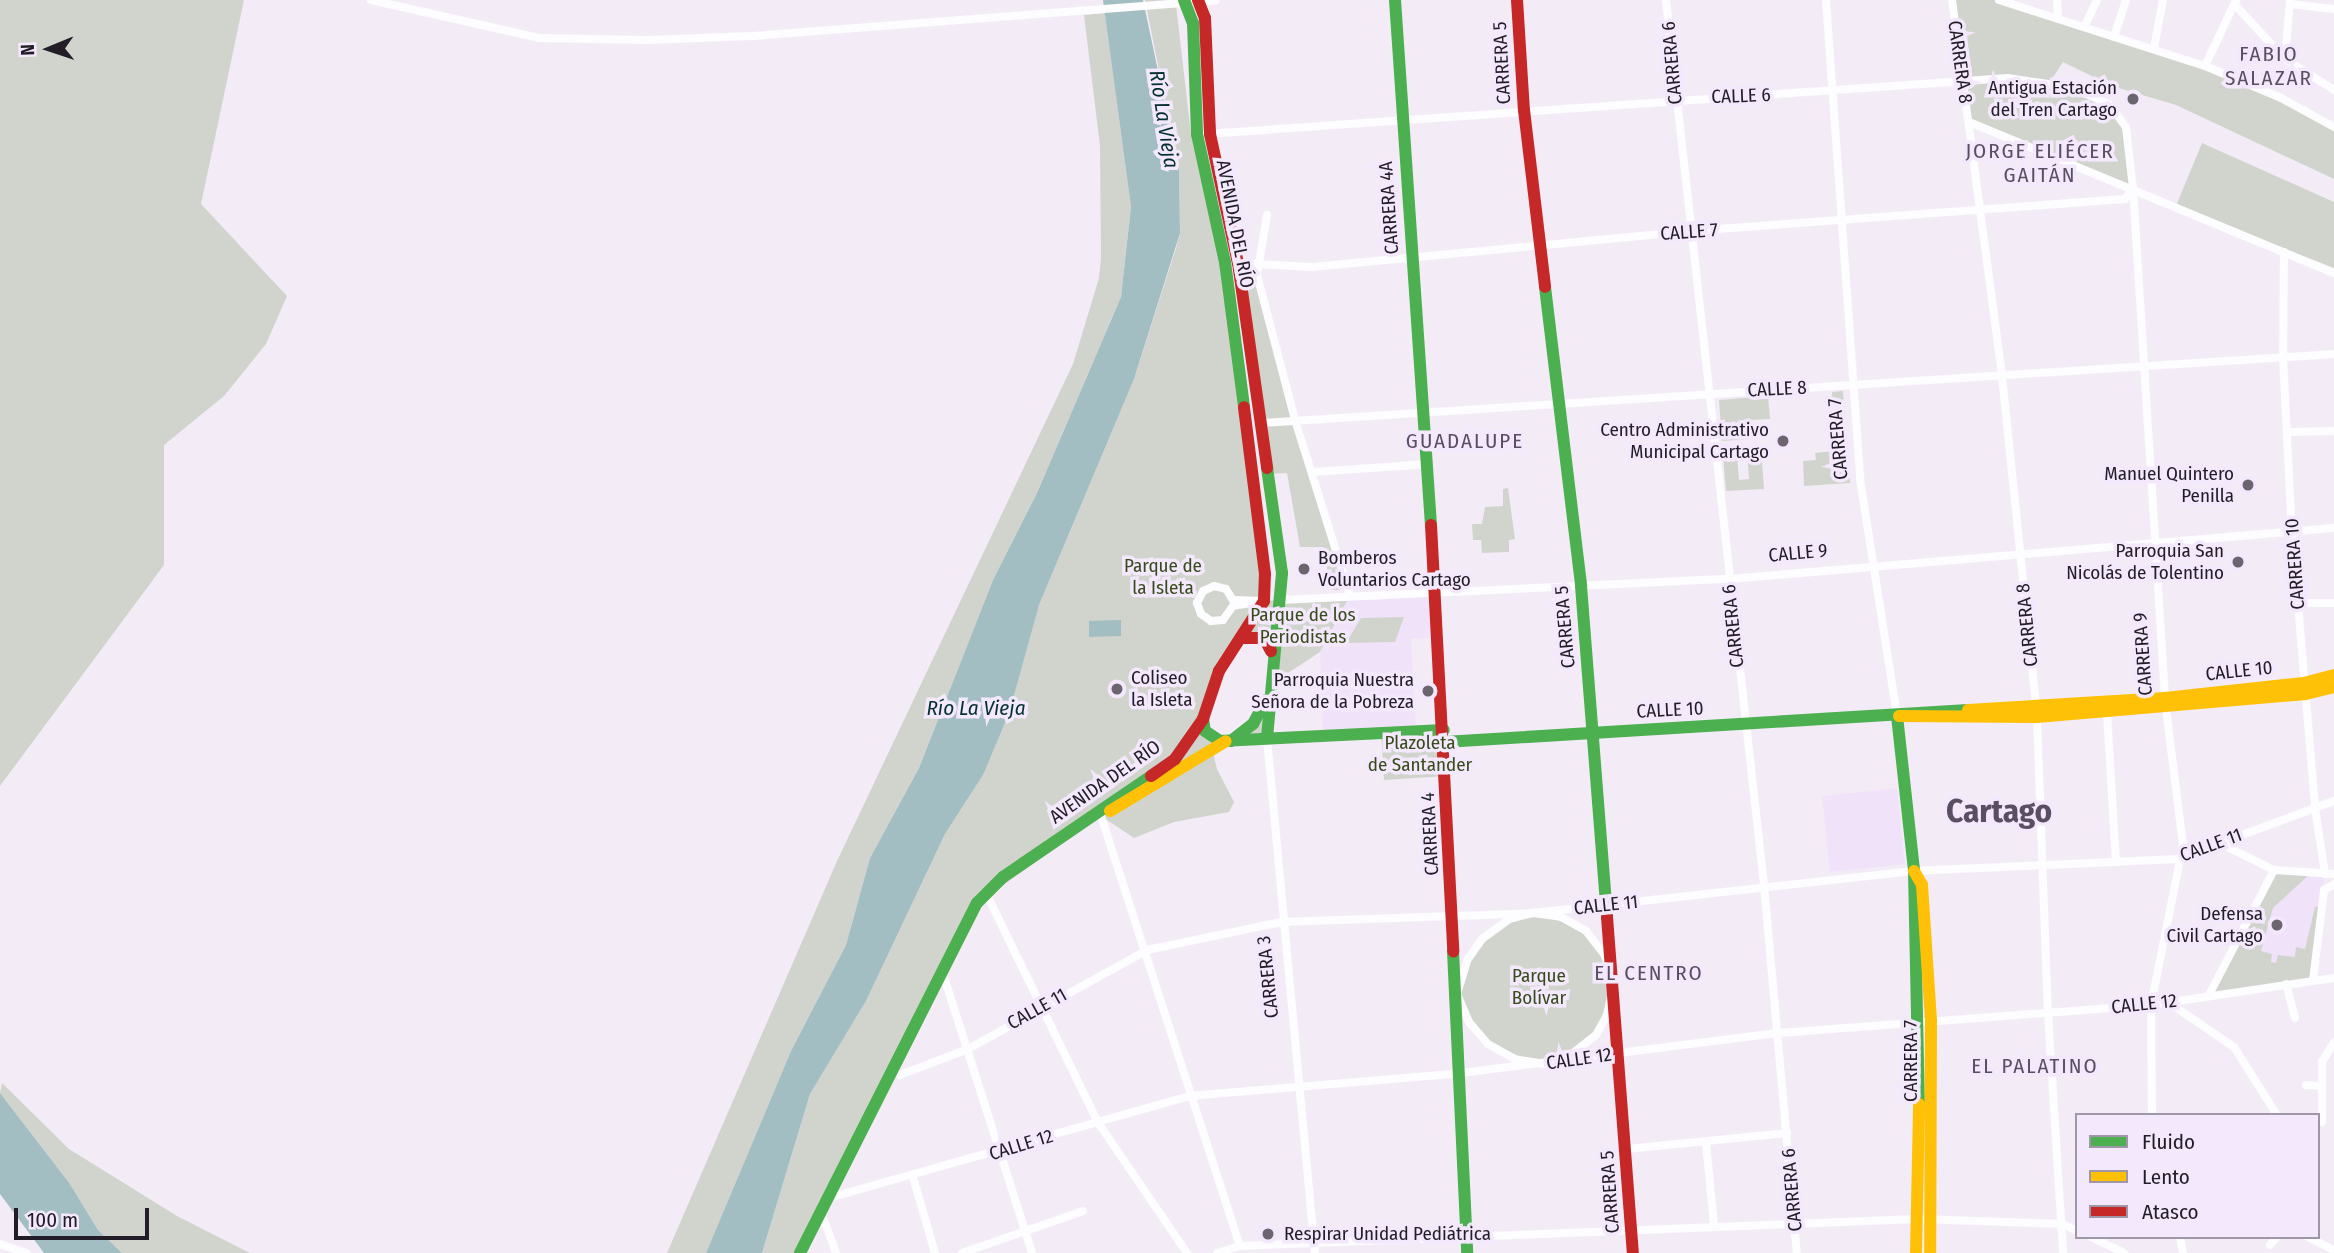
<!DOCTYPE html>
<html>
<head>
<meta charset="utf-8">
<style>
  body { margin:0 }
  #map { position:relative; width:2334px; height:1253px; overflow:hidden; background:#f3ecf7; font-family:"Fira Sans Condensed",sans-serif }
  div>[style] { position:absolute }
  .built>* { inset:0; background:#f0e3f9 }
  .green>* { inset:0; background:#d1d4cc }
  .water>* { inset:0; background:#a2bec2 }
  .street>* { height:8px; margin:-4px; padding:0 4px; transform-origin:4px; border-radius:4px; background:#fdfcfe }
  .fast>* { height:12px; margin:-6px; padding:0 6px; transform-origin:6px; border-radius:6px; background:#4caf50 }
  .slow>* { height:12px; margin:-6px; padding:0 6px; transform-origin:6px; border-radius:6px; background:#ffc107 }
  .jam>* { height:12px; margin:-6px; padding:0 6px; transform-origin:6px; border-radius:6px; background:#c62828 }
  .dots>* { width:19px; height:19px; translate:-50% -50%; box-sizing:border-box; border:4px solid #f4e8fc; border-radius:50% }
  span { translate:-50% -50%; white-space:nowrap; text-align:center; line-height:1.15; -webkit-text-stroke:7px #f4e8fc; paint-order:stroke }
  .street-label { font-size:19px; color:#221d26 }
  .poi-label { font-size:19px; color:#221d26 }
  .right { translate:-100% -50%; text-align:right }
  .left { translate:0 -50%; text-align:left }
  .park-label { font-size:19px; color:#384b1b }
  .neighbourhood-label { font-size:21px; color:#5a4e62; letter-spacing:2px }
  .water-label { font-size:21px; color:#033031; font-style:italic }
  .town-label { font-size:33px; color:#5a4e62; font-weight:700 }
  .legend { position:absolute; left:2075px; top:1113px; width:245px; height:126px; box-sizing:border-box; background:#f4e8fc; border:2px solid #a097a6; margin:0; padding:9px 12px; list-style:none; font-size:21px; color:#221d26 }
  .legend li { display:flex; align-items:center; gap:14px; height:35px }
  .legend b { width:35px; border:2px solid #a097a6 }
  .north { position:absolute; left:14px; top:14px; width:70px; height:70px; -webkit-text-stroke:5px #f4e8fc; paint-order:stroke; rotate:268deg; font-size:19px; font-weight:700; line-height:28px; text-align:center; color:#221d26 }
  .north::after { content:''; display:block; margin:auto; width:24px; height:32px; background:#221d26; clip-path:polygon(50% 0,100% 100%,50% 72%,0 100%) }
  .scale { position:absolute; left:14px; top:1208px; width:135px; height:32px; box-sizing:border-box; border:4px solid #221d26; border-top:0; padding-left:9px; font-size:21px; line-height:24px; white-space:nowrap; color:#221d26; -webkit-text-stroke:5px #f4e8fc; paint-order:stroke }
</style>
</head>
<body>
<div id="map">
  <div class="built">
    <i style="clip-path:polygon(1436px 592px,1439px 637px,1411px 639px,1416px 731px,1323px 734px,1320px 652px,1350px 595px)"></i>
    <i style="clip-path:polygon(1897px 788px,1905px 864px,1830px 872px,1822px 796px)"></i>
    <i style="clip-path:polygon(2274px 870px,2325px 874px,2313px 980px,2209px 995px)"></i>
  </div>
  <div class="green">
    <i style="clip-path:polygon(0 0,244px 0,201px 204px,287px 296px,266px 344px,224px 396px,164px 445px,164px 565px,0 786px)"></i>
    <i style="clip-path:polygon(1145px 0,1175px 0,1176px 5px,1191px 134px,1225px 262px,1264px 601px,1350px 595px,1320px 652px,1288px 673px,1270px 674px,1267px 738px,1231px 741px,1265px 706px,1271px 648px,1246px 636px,1208px 697px,1209px 736px,1217px 769px,1234px 802px,1229px 812px,1174px 822px,1134px 838px,1101px 816px,978px 903px,799px 1253px,762px 1253px,810px 1094px,866px 1001px,945px 834px,983px 775px,1039px 605px,1134px 379px,1176px 248px,1180px 233px,1179px 170px)"></i>
    <i style="clip-path:polygon(1954px 0,1999px 0,2205px 66px,2334px 127px,2334px 179px,2176px 105px,2112px 86px,2063px 62px,2050px 82px,2109px 104px,2126px 127px,2133px 188px,1969px 122px)"></i>
    <i style="clip-path:polygon(1105px 13px,1131px 207px,1121px 297px,1037px 493px,993px 580px,919px 768px,870px 858px,846px 945px,791px 1051px,706px 1253px,667px 1253px,837px 861px,1073px 364px,1099px 278px,1101px 258px,1100px 146px,1084px 15px)"></i>
    <i style="clip-path:polygon(2202px 143px,2334px 202px,2334px 268px,2176px 206px)"></i>
    <i style="clip-path:polygon(1238px 263px,1259px 264px,1257px 275px,1346px 581px,1339px 590px,1331px 590px,1323px 547px,1300px 547px,1287px 473px,1269px 474px)"></i>
    <i style="clip-path:polygon(1843px 391px,1850px 483px,1804px 486px,1803px 461px,1816px 460px,1815px 453px,1845px 450px,1842px 400px,1832px 401px,1832px 392px)"></i>
    <i style="clip-path:polygon(1768px 396px,1770px 419px,1750px 420px,1751px 439px,1722px 441px,1719px 400px)"></i>
    <i style="clip-path:polygon(1747px 449px,1751px 449px,1752px 461px,1762px 461px,1764px 489px,1726px 491px,1723px 456px,1737px 455px,1739px 480px,1749px 479px)"></i>
    <i style="clip-path:polygon(1508px 488px,1515px 539px,1509px 540px,1509px 552px,1482px 553px,1481px 540px,1473px 540px,1472px 524px,1482px 524px,1485px 507px,1503px 506px,1503px 489px)"></i>
    <i style="clip-path:polygon(1404px 617px,1395px 642px,1346px 643px,1361px 618px)"></i>
    <i style="clip-path:polygon(1444px 730px,1446px 776px,1384px 780px,1381px 733px)"></i>
    <i style="clip-path:polygon(2274px 870px,2310px 874px,2273px 908px,2261px 951px,2272px 954px,2271px 962px,2276px 963px,2278px 955px,2295px 957px,2296px 947px,2305px 949px,2315px 907px,2322px 906px,2313px 980px,2209px 995px)"></i>
    <i style="clip-path:polygon(1521px 915px,1561px 917px,1596px 942px,1614px 982px,1603px 1025px,1557px 1061px,1515px 1059px,1478px 1033px,1457px 994px,1474px 949px)"></i>
    <i style="clip-path:polygon(2px 1083px,69px 1149px,177px 1216px,250px 1253px,122px 1253px,98px 1230px,70px 1184px,0 1093px)"></i>
  </div>
  <div class="water">
    <i style="clip-path:polygon(1103px 0,1143px 0,1179px 170px,1180px 233px,1134px 379px,1039px 605px,1009px 713px,983px 775px,945px 834px,866px 1001px,810px 1094px,762px 1253px,706px 1253px,791px 1051px,846px 945px,870px 858px,919px 768px,993px 580px,1037px 493px,1121px 297px,1131px 207px)"></i>
    <i style="clip-path:polygon(1121px 620px,1121px 636px,1089px 637px,1089px 621px)"></i>
    <i style="clip-path:polygon(0 1093px,70px 1184px,98px 1230px,122px 1253px,44px 1253px,0 1194px)"></i>
  </div>
  <div class="street">
    <i style="left:371px;top:0;width:172px;rotate:12.7deg"></i>
    <i style="left:539px;top:38px;width:108px;rotate:1.1deg"></i>
    <i style="left:647px;top:40px;width:106px;rotate:-2.2deg"></i>
    <i style="left:753px;top:36px;width:464px;rotate:-4.4deg"></i>
    <i style="left:1666px;top:0;width:890px;rotate:83.68deg"></i>
    <i style="left:1764px;top:885px;width:369px;rotate:84.9deg"></i>
    <i style="left:1826px;top:0;width:480px;rotate:85.9deg"></i>
    <i style="left:1860px;top:479px;width:240px;rotate:81.1deg"></i>
    <i style="left:1952px;top:0;width:379px;rotate:82.4deg"></i>
    <i style="left:2002px;top:376px;width:343px;rotate:84.1deg"></i>
    <i style="left:2037px;top:717px;width:296px;rotate:87.9deg"></i>
    <i style="left:2048px;top:1013px;width:240px;rotate:86.4deg"></i>
    <i style="left:1999px;top:0;width:216px;rotate:17.8deg"></i>
    <i style="left:2205px;top:66px;width:82px;rotate:22.8deg"></i>
    <i style="left:2281px;top:98px;width:60px;rotate:28.7deg"></i>
    <i style="left:2057px;top:0;width:19px;rotate:87deg"></i>
    <i style="left:2290px;top:4px;width:44px;rotate:6.5deg"></i>
    <i style="left:2236px;top:6px;width:72px;rotate:47.2deg"></i>
    <i style="left:2285px;top:59px;width:58px;rotate:32.3deg"></i>
    <i style="left:2084px;top:27px;width:30px;rotate:-64deg"></i>
    <i style="left:2114px;top:37px;width:39px;rotate:-72deg"></i>
    <i style="left:2154px;top:48px;width:49px;rotate:-79.4deg"></i>
    <i style="left:2285px;top:59px;width:59px;rotate:-85.2deg"></i>
    <i style="left:2205px;top:66px;width:73px;rotate:-64.8deg"></i>
    <i style="left:1969px;top:122px;width:395px;rotate:22.5deg"></i>
    <i style="left:1207px;top:134px;width:803px;rotate:-4deg"></i>
    <i style="left:2008px;top:78px;width:67px;rotate:8.6deg"></i>
    <i style="left:2074px;top:88px;width:38px;rotate:25deg"></i>
    <i style="left:2109px;top:104px;width:29px;rotate:54deg"></i>
    <i style="left:2126px;top:127px;width:61px;rotate:83.5deg"></i>
    <i style="left:2133px;top:188px;width:511px;rotate:86.41deg"></i>
    <i style="left:1267px;top:215px;width:61px;rotate:99.5deg"></i>
    <i style="left:1257px;top:275px;width:150px;rotate:75.3deg"></i>
    <i style="left:1295px;top:420px;width:183px;rotate:72.6deg"></i>
    <i style="left:2284px;top:252px;width:105px;rotate:90.5deg"></i>
    <i style="left:2283px;top:357px;width:175px;rotate:87.1deg"></i>
    <i style="left:2292px;top:532px;width:277px;rotate:85.2deg"></i>
    <i style="left:2315px;top:808px;width:67px;rotate:81.4deg"></i>
    <i style="left:1236px;top:263px;width:76px;rotate:3deg"></i>
    <i style="left:1312px;top:267px;width:380px;rotate:-5.4deg"></i>
    <i style="left:1690px;top:231px;width:436px;rotate:-4.2deg"></i>
    <i style="left:2125px;top:199px;width:11px;rotate:-52deg"></i>
    <i style="left:1262px;top:423px;width:1074px;rotate:-3.68deg"></i>
    <i style="left:2288px;top:432px;width:46px;rotate:-1.2deg"></i>
    <i style="left:1313px;top:472px;width:116px;rotate:-3.9deg"></i>
    <i style="left:1214px;top:586px;width:12px;rotate:14deg"></i>
    <i style="left:1226px;top:589px;width:13px;rotate:58deg"></i>
    <i style="left:1233px;top:600px;width:31px;rotate:2deg"></i>
    <i style="left:1264px;top:601px;width:31px;rotate:171deg"></i>
    <i style="left:1233px;top:606px;width:17px;rotate:126deg"></i>
    <i style="left:1223px;top:620px;width:12px;rotate:175deg"></i>
    <i style="left:1211px;top:621px;width:12px;rotate:-145deg"></i>
    <i style="left:1201px;top:614px;width:12px;rotate:-110deg"></i>
    <i style="left:1197px;top:603px;width:13px;rotate:-63deg"></i>
    <i style="left:1203px;top:591px;width:12px;rotate:-24deg"></i>
    <i style="left:1280px;top:600px;width:449px;rotate:-2.7deg"></i>
    <i style="left:1729px;top:579px;width:607px;rotate:-4.82deg"></i>
    <i style="left:2298px;top:603px;width:36px"></i>
    <i style="left:2107px;top:712px;width:150px;rotate:86.6deg"></i>
    <i style="left:1267px;top:738px;width:517px;rotate:84.68deg"></i>
    <i style="left:1101px;top:816px;width:452px;rotate:72.1deg"></i>
    <i style="left:2217px;top:842px;width:64px;rotate:26.2deg"></i>
    <i style="left:2274px;top:870px;width:60px;rotate:3.8deg"></i>
    <i style="left:986px;top:893px;width:254px;rotate:64deg"></i>
    <i style="left:1097px;top:1121px;width:160px;rotate:55.7deg"></i>
    <i style="left:1533px;top:913px;width:28px;rotate:8deg"></i>
    <i style="left:1561px;top:917px;width:29px;rotate:29deg"></i>
    <i style="left:1586px;top:931px;width:29px;rotate:52deg"></i>
    <i style="left:1604px;top:954px;width:30px;rotate:70deg"></i>
    <i style="left:1614px;top:982px;width:34px;rotate:102deg"></i>
    <i style="left:1607px;top:1015px;width:23px;rotate:119deg"></i>
    <i style="left:1596px;top:1035px;width:36px;rotate:142deg"></i>
    <i style="left:1568px;top:1057px;width:24px;rotate:163deg"></i>
    <i style="left:1545px;top:1064px;width:30px;rotate:-171deg"></i>
    <i style="left:1515px;top:1059px;width:31px;rotate:-151deg"></i>
    <i style="left:1488px;top:1044px;width:29px;rotate:-131deg"></i>
    <i style="left:1469px;top:1022px;width:30px;rotate:-113deg"></i>
    <i style="left:1457px;top:994px;width:37px;rotate:-73deg"></i>
    <i style="left:1468px;top:959px;width:24px;rotate:-55deg"></i>
    <i style="left:1482px;top:939px;width:34px;rotate:-36deg"></i>
    <i style="left:1510px;top:919px;width:24px;rotate:-15deg"></i>
    <i style="left:945px;top:980px;width:287px;rotate:72.3deg"></i>
    <i style="left:2313px;top:980px;width:91px;rotate:-83deg"></i>
    <i style="left:2324px;top:890px;width:12px;rotate:-31deg"></i>
    <i style="left:2286px;top:984px;width:35px;rotate:75deg"></i>
    <i style="left:2209px;top:995px;width:141px;rotate:-62.5deg"></i>
    <i style="left:2168px;top:1002px;width:80px;rotate:34.3deg"></i>
    <i style="left:2234px;top:1047px;width:80px;rotate:57.7deg"></i>
    <i style="left:900px;top:1075px;width:73px;rotate:-20.9deg"></i>
    <i style="left:968px;top:1049px;width:205px;rotate:-28.9deg"></i>
    <i style="left:1147px;top:950px;width:137px;rotate:-11.8deg"></i>
    <i style="left:1281px;top:922px;width:252px;rotate:-2deg"></i>
    <i style="left:1533px;top:913px;width:383px;rotate:-6.3deg"></i>
    <i style="left:1914px;top:871px;width:263px;rotate:-2.6deg"></i>
    <i style="left:2177px;top:859px;width:167px;rotate:-20.3deg"></i>
    <i style="left:2306px;top:1085px;width:16px;rotate:4deg"></i>
    <i style="left:2152px;top:1115px;width:110px;rotate:-90.5deg"></i>
    <i style="left:2151px;top:1005px;width:163px;rotate:-78.7deg"></i>
    <i style="left:2183px;top:845px;width:138px;rotate:-97.1deg"></i>
    <i style="left:2322px;top:1122px;width:60px;rotate:-90deg"></i>
    <i style="left:2322px;top:1062px;width:23px;rotate:-59deg"></i>
    <i style="left:1706px;top:1143px;width:82px;rotate:84.4deg"></i>
    <i style="left:1627px;top:1149px;width:161px;rotate:-5.7deg"></i>
    <i style="left:913px;top:1177px;width:79px;rotate:73.9deg"></i>
    <i style="left:836px;top:1196px;width:367px;rotate:-15.8deg"></i>
    <i style="left:1189px;top:1096px;width:273px;rotate:-4.8deg"></i>
    <i style="left:1461px;top:1073px;width:321px;rotate:-7.2deg"></i>
    <i style="left:1779px;top:1033px;width:373px;rotate:-4.3deg"></i>
    <i style="left:2151px;top:1005px;width:185px;rotate:-8.4deg"></i>
    <i style="left:824px;top:1220px;width:35px;rotate:70deg"></i>
    <i style="left:2091px;top:1237px;width:37px;rotate:26deg"></i>
    <i style="left:2180px;top:1237px;width:16px;rotate:79deg"></i>
    <i style="left:2308px;top:1237px;width:29px;rotate:27deg"></i>
    <i style="left:0;top:1244px;width:28px;rotate:19deg"></i>
    <i style="left:2270px;top:1245px;width:11px;rotate:-49deg"></i>
    <i style="left:962px;top:1253px;width:128px;rotate:-19.1deg"></i>
    <i style="left:1217px;top:1253px;width:24px;rotate:-17deg"></i>
    <i style="left:1240px;top:1246px;width:678px;rotate:-2.28deg"></i>
    <i style="left:1917px;top:1219px;width:146px;rotate:2deg"></i>
    <i style="left:2063px;top:1224px;width:16px;rotate:27deg"></i>
  </div>
  <div class="fast">
    <i style="left:1184px;top:0;width:25px;rotate:69deg"></i>
    <i style="left:1193px;top:23px;width:111px;rotate:87.9deg"></i>
    <i style="left:1197px;top:134px;width:131px;rotate:77.7deg"></i>
    <i style="left:1225px;top:262px;width:146px;rotate:82.5deg"></i>
    <i style="left:1395px;top:0;width:526px;rotate:86.08deg"></i>
    <i style="left:1545px;top:287px;width:301px;rotate:83.1deg"></i>
    <i style="left:1581px;top:586px;width:332px;rotate:85.5deg"></i>
    <i style="left:1897px;top:716px;width:156px;rotate:83.7deg"></i>
    <i style="left:1914px;top:871px;width:233px;rotate:88.8deg"></i>
    <i style="left:1203px;top:719px;width:12px;rotate:81deg"></i>
    <i style="left:1205px;top:731px;width:18px;rotate:34deg"></i>
    <i style="left:1220px;top:741px;width:224px;rotate:-2.8deg"></i>
    <i style="left:1267px;top:738px;width:166px;rotate:-84.8deg"></i>
    <i style="left:1282px;top:573px;width:106px;rotate:-98.1deg"></i>
    <i style="left:1231px;top:741px;width:28px;rotate:-38deg"></i>
    <i style="left:1253px;top:724px;width:27px;rotate:-62deg"></i>
    <i style="left:1444px;top:742px;width:525px;rotate:-3.49deg"></i>
    <i style="left:1453px;top:951px;width:302px;rotate:87.3deg"></i>
    <i style="left:800px;top:1253px;width:392px;rotate:-63.2deg"></i>
    <i style="left:977px;top:903px;width:37px;rotate:-45deg"></i>
    <i style="left:1003px;top:877px;width:179px;rotate:-34.3deg"></i>
  </div>
  <div class="slow">
    <i style="left:1968px;top:710px;width:197px;rotate:-3.5deg"></i>
    <i style="left:2165px;top:698px;width:140px;rotate:-6.2deg"></i>
    <i style="left:2304px;top:683px;width:31px;rotate:-15deg"></i>
    <i style="left:1899px;top:716px;width:138px;rotate:0.4deg"></i>
    <i style="left:2037px;top:717px;width:270px;rotate:-4.9deg"></i>
    <i style="left:2306px;top:694px;width:29px;rotate:-14deg"></i>
    <i style="left:1110px;top:811px;width:135px;rotate:-31.1deg"></i>
    <i style="left:1914px;top:871px;width:16px;rotate:60deg"></i>
    <i style="left:1922px;top:885px;width:135px;rotate:86.2deg"></i>
    <i style="left:1931px;top:1020px;width:233px;rotate:90.2deg"></i>
    <i style="left:1916px;top:1253px;width:149px;rotate:-88.8deg"></i>
  </div>
  <div class="jam">
    <i style="left:1198px;top:0;width:19px;rotate:69deg"></i>
    <i style="left:1205px;top:18px;width:116px;rotate:87.5deg"></i>
    <i style="left:1210px;top:134px;width:132px;rotate:77.8deg"></i>
    <i style="left:1238px;top:263px;width:207px;rotate:81.9deg"></i>
    <i style="left:1517px;top:0;width:110px;rotate:86.4deg"></i>
    <i style="left:1524px;top:110px;width:178px;rotate:83.2deg"></i>
    <i style="left:1431px;top:525px;width:427px;rotate:87deg"></i>
    <i style="left:1243px;top:638px;width:21px"></i>
    <i style="left:1264px;top:638px;width:15px;rotate:62deg"></i>
    <i style="left:1151px;top:776px;width:29px;rotate:-35deg"></i>
    <i style="left:1175px;top:759px;width:49px;rotate:-55deg"></i>
    <i style="left:1203px;top:719px;width:51px;rotate:-71.6deg"></i>
    <i style="left:1219px;top:671px;width:83px;rotate:-57.3deg"></i>
    <i style="left:1264px;top:601px;width:27px;rotate:-88deg"></i>
    <i style="left:1265px;top:574px;width:168px;rotate:-97.2deg"></i>
    <i style="left:1607px;top:917px;width:337px;rotate:85.6deg"></i>
  </div>
  <div class="dots">
    <i style="left:2133px;top:99px;background:#6b656f"></i>
    <i style="left:1783px;top:441px;background:#6b656f"></i>
    <i style="left:2248px;top:485px;background:#6b656f"></i>
    <i style="left:2238px;top:562px;background:#6b656f"></i>
    <i style="left:1304px;top:569px;background:#6b656f"></i>
    <i style="left:1117px;top:689px;background:#6b656f"></i>
    <i style="left:1428px;top:691px;background:#6b656f"></i>
    <i style="left:2277px;top:925px;background:#6b656f"></i>
    <i style="left:1268px;top:1234px;background:#6b656f"></i>
  </div>
  <div class="street-label">
    <span style="left:1960px;top:62px;rotate:82deg">CARRERA 8</span>
    <span style="left:1502px;top:63px;rotate:-93deg">CARRERA 5</span>
    <span style="left:1672px;top:63px;rotate:-95deg">CARRERA 6</span>
    <span style="left:1741px;top:96px;rotate:-2deg">CALLE 6</span>
    <span style="left:1389px;top:208px;rotate:-94deg">CARRERA 4A</span>
    <span style="left:1235px;top:224px;rotate:79deg">AVENIDA DEL RÍO</span>
    <span style="left:1689px;top:232px;rotate:-4deg">CALLE 7</span>
    <span style="left:1777px;top:389px;rotate:-3deg">CALLE 8</span>
    <span style="left:1838px;top:439px;rotate:-95deg">CARRERA 7</span>
    <span style="left:1798px;top:553px;rotate:-5deg">CALLE 9</span>
    <span style="left:2295px;top:564px;rotate:-94deg">CARRERA 10</span>
    <span style="left:2027px;top:625px;rotate:-96deg">CARRERA 8</span>
    <span style="left:1733px;top:626px;rotate:-96deg">CARRERA 6</span>
    <span style="left:1565px;top:627px;rotate:-95deg">CARRERA 5</span>
    <span style="left:2143px;top:654px;rotate:-94deg">CARRERA 9</span>
    <span style="left:2239px;top:671px;rotate:-6deg">CALLE 10</span>
    <span style="left:1670px;top:710px;rotate:-3deg">CALLE 10</span>
    <span style="left:1105px;top:782px;rotate:-35deg">AVENIDA DEL RÍO</span>
    <span style="left:1430px;top:834px;rotate:-93deg">CARRERA 4</span>
    <span style="left:2211px;top:845px;rotate:-20deg">CALLE 11</span>
    <span style="left:1606px;top:905px;rotate:-6deg">CALLE 11</span>
    <span style="left:1268px;top:977px;rotate:-96deg">CARRERA 3</span>
    <span style="left:2144px;top:1004px;rotate:-6deg">CALLE 12</span>
    <span style="left:1037px;top:1009px;rotate:-29deg">CALLE 11</span>
    <span style="left:1579px;top:1059px;rotate:-8deg">CALLE 12</span>
    <span style="left:1911px;top:1061px;rotate:-90deg">CARRERA 7</span>
    <span style="left:1021px;top:1145px;rotate:-17deg">CALLE 12</span>
    <span style="left:1792px;top:1190px;rotate:-95deg">CARRERA 6</span>
    <span style="left:1610px;top:1192px;rotate:-94deg">CARRERA 5</span>
  </div>
  <div class="poi-label">
    <span class="right" style="left:2117px;top:99px">Antigua Estación<br>del Tren Cartago</span>
    <span class="right" style="left:1769px;top:441px">Centro Administrativo<br>Municipal Cartago</span>
    <span class="right" style="left:2234px;top:485px">Manuel Quintero<br>Penilla</span>
    <span class="right" style="left:2224px;top:562px">Parroquia San<br>Nicolás de Tolentino</span>
    <span class="left" style="left:1318px;top:569px">Bomberos<br>Voluntarios Cartago</span>
    <span class="left" style="left:1131px;top:689px">Coliseo<br>la Isleta</span>
    <span class="right" style="left:1414px;top:691px">Parroquia Nuestra<br>Señora de la Pobreza</span>
    <span class="right" style="left:2263px;top:925px">Defensa<br>Civil Cartago</span>
    <span class="left" style="left:1284px;top:1234px">Respirar Unidad Pediátrica</span>
  </div>
  <div class="park-label">
    <span style="left:1163px;top:577px">Parque de<br>la Isleta</span>
    <span style="left:1303px;top:626px">Parque de los<br>Periodistas</span>
    <span style="left:1420px;top:754px">Plazoleta<br>de Santander</span>
    <span style="left:1539px;top:987px">Parque<br>Bolívar</span>
  </div>
  <div class="neighbourhood-label">
    <span style="left:2269px;top:66px">FABIO<br>SALAZAR</span>
    <span style="left:2040px;top:163px">JORGE ELIÉCER<br>GAITÁN</span>
    <span style="left:1465px;top:441px">GUADALUPE</span>
    <span style="left:1649px;top:973px">EL CENTRO</span>
    <span style="left:2035px;top:1066px">EL PALATINO</span>
  </div>
  <div class="water-label">
    <span style="left:1164px;top:119px;rotate:81deg">Río La Vieja</span>
    <span style="left:976px;top:708px">Río La Vieja</span>
  </div>
  <div class="town-label">
    <span style="left:1999px;top:812px">Cartago</span>
  </div>
  <ul class="legend">
  <li><b style="height:9px;background:#4caf50"></b>Fluido</li>
  <li><b style="height:9px;background:#ffc107"></b>Lento</li>
  <li><b style="height:9px;background:#c62828"></b>Atasco</li>
  </ul>
  <div class="north">N</div>
  <div class="scale">100 m</div>
</div>
</body>
</html>
